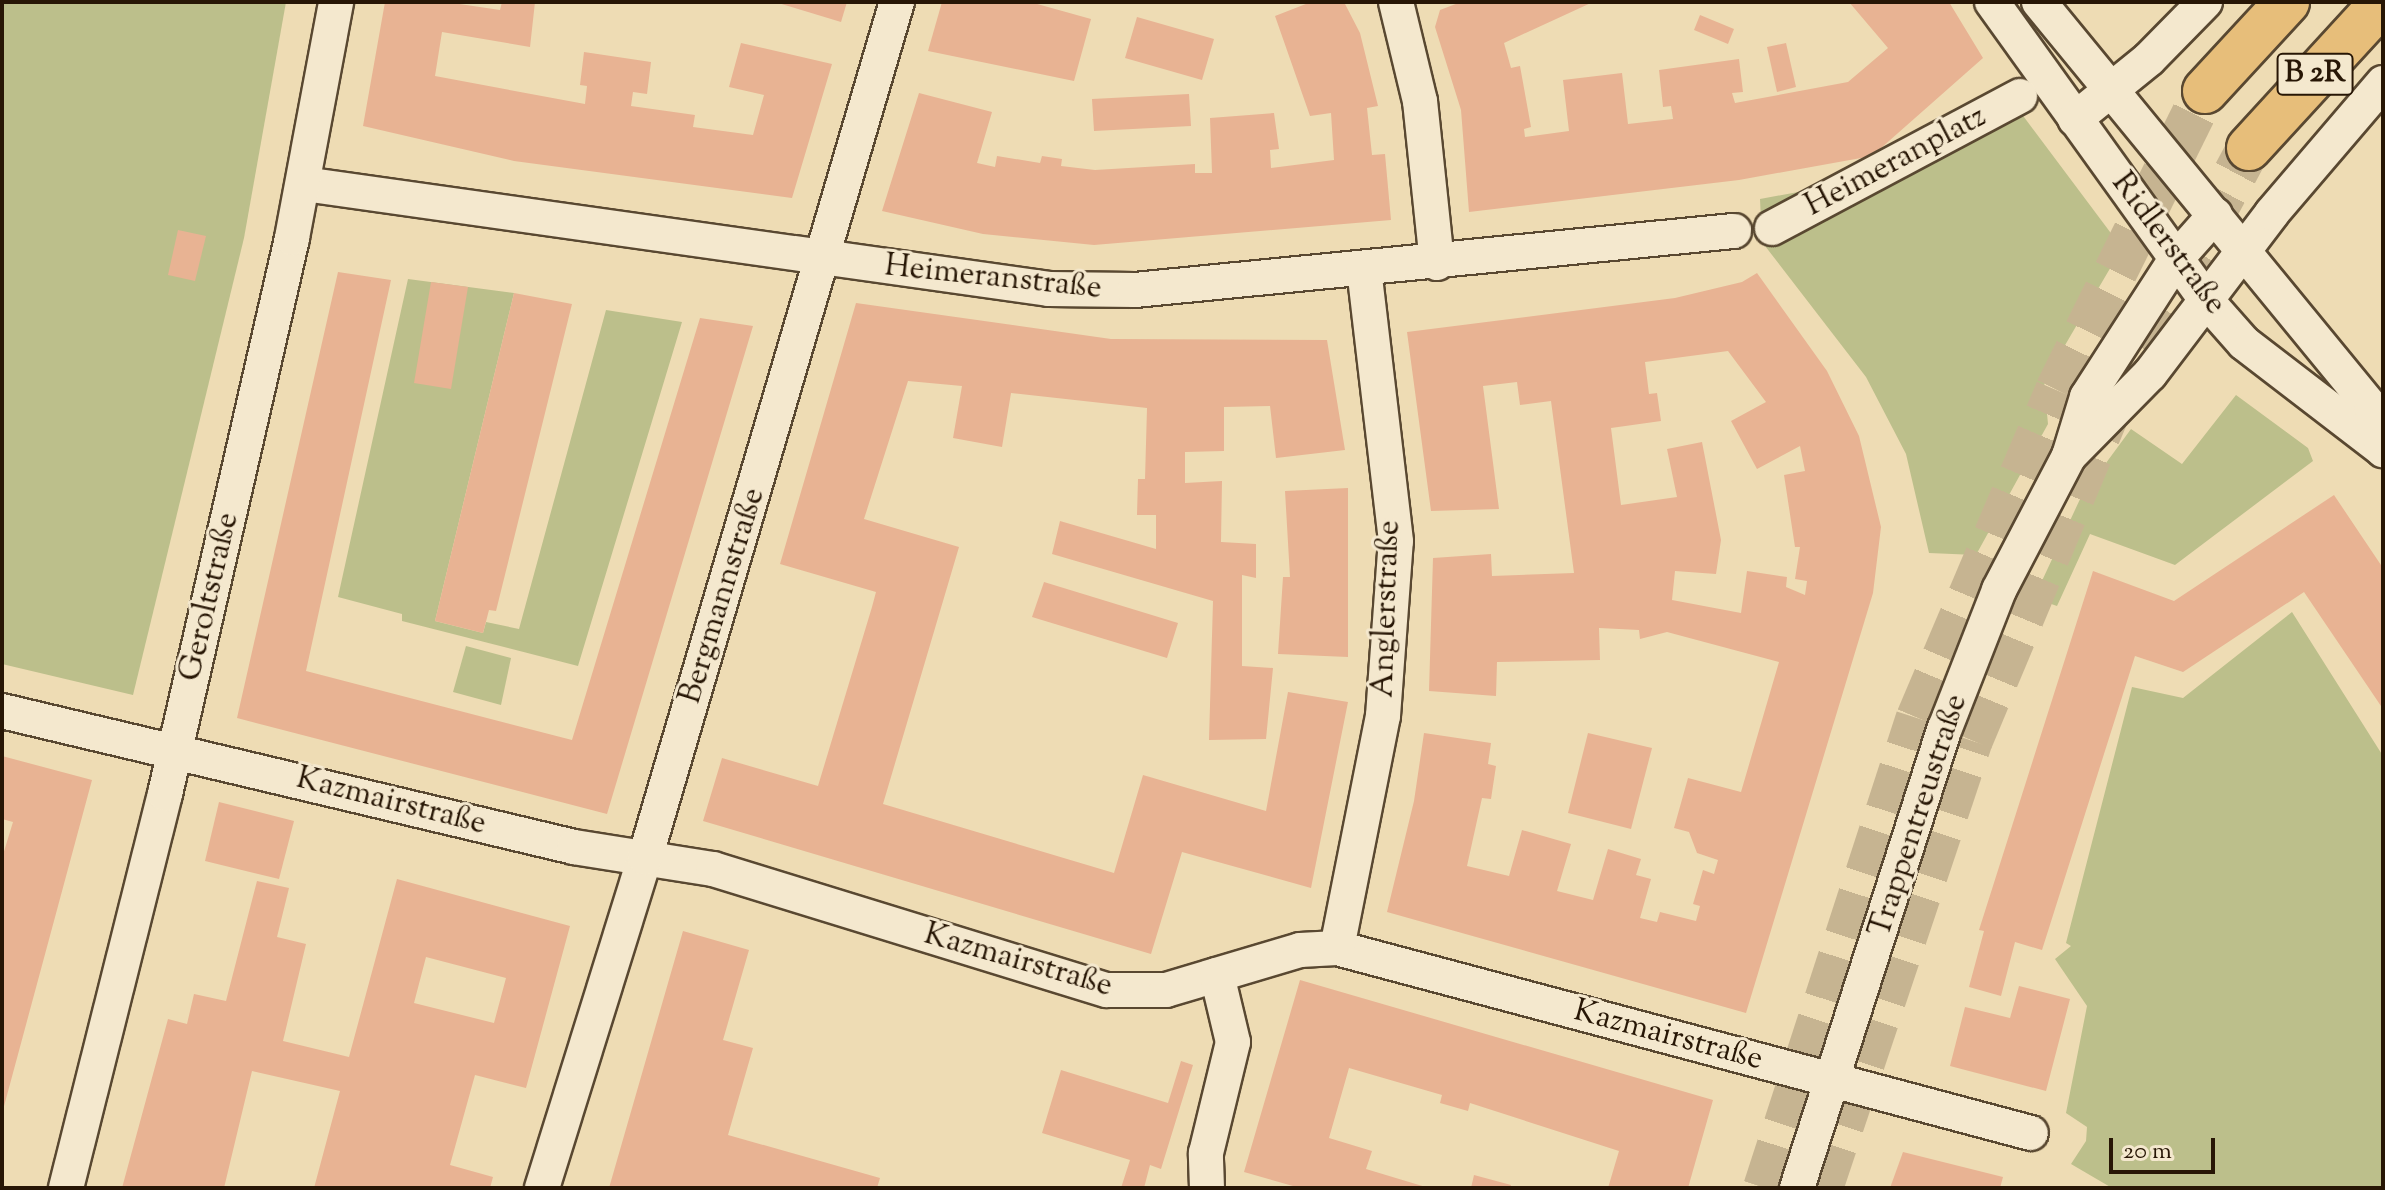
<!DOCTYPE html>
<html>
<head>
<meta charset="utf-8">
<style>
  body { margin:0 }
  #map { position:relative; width:2385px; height:1190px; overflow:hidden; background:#eedcb4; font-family:"Sorts Mill Goudy",serif }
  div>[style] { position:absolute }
  .green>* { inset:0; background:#bcbf8b }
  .building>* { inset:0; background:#e8b393 }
  .highway-tunnel>* { height:44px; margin-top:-22px; transform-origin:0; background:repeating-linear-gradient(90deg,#c6b491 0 44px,transparent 0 66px) }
  .roads { filter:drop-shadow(2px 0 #594831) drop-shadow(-2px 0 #594831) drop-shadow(0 2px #594831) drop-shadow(0 -2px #594831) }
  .minor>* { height:34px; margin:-17px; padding:0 17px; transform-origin:17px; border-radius:17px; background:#f4e8ce }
  .highway>* { height:44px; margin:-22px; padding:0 22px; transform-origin:22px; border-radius:22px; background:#e7be7a }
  span { translate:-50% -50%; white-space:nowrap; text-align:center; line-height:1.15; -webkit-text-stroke:6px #f4e8ce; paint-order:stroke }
  .shield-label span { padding:2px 6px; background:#f4e8ce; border:2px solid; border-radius:6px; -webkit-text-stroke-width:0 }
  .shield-label { font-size:30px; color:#271605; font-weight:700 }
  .street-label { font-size:32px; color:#271605 }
  .frame { position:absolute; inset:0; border:4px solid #271605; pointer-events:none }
  .scale { position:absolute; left:2109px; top:1138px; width:106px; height:36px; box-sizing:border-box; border:4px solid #271605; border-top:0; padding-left:10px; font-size:24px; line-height:28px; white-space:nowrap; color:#271605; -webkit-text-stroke:6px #f4e8ce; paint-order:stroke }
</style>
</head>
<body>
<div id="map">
  <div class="green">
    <i style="clip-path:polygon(2px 2px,286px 2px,244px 238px,133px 695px,2px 664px)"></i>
    <i style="clip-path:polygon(2018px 109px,2122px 248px,2044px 381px,2048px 424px,1976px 555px,1929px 553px,1906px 454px,1866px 377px,1762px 242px,1760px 199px,1900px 173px)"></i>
    <i style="clip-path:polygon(408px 279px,514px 293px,435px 621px,483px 633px,486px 622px,519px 629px,606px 310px,682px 322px,578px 666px,402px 621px,402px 614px,338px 597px)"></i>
    <i style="clip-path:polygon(2236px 395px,2308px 448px,2313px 461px,2175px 565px,2090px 534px,2057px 606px,2034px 598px,2081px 497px,2131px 429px,2182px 464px)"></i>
    <i style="clip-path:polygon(2292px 612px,2383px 756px,2383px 1188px,2112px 1188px,2071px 1164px,2086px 1141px,2087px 1127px,2066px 1113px,2087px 1006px,2055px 959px,2071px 946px,2066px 943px,2132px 687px,2183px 698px)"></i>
    <i style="clip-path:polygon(466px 646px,511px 658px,501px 705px,453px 692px)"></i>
  </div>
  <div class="building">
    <i style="clip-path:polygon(385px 2px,446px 2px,500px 10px,502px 2px,535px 2px,530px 47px,442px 32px,435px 76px,585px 104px,587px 86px,580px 85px,584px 52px,651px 62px,647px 94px,633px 92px,631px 106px,695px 115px,693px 127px,753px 135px,764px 95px,729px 87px,741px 43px,832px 64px,792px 198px,514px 161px,363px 126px)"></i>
    <i style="clip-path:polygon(775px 2px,847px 2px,841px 22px)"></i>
    <i style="clip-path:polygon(942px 2px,1030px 2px,1091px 19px,1074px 81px,928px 51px)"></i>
    <i style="clip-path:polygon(1311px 2px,1344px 2px,1360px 33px,1378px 106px,1367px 108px,1372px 155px,1385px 154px,1391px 220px,1094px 245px,983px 234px,882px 211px,919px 93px,992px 112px,977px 163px,995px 167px,997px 156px,1040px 163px,1042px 156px,1062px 159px,1061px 166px,1095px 170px,1195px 164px,1195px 173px,1212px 173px,1210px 118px,1274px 113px,1279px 149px,1270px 150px,1271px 168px,1334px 160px,1331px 113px,1310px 116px,1275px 16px)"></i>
    <i style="clip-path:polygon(1461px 2px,1593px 2px,1504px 43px,1511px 68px,1520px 66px,1531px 127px,1524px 129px,1525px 137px,1569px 131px,1563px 80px,1622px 73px,1628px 124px,1673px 119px,1671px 106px,1663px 107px,1659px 70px,1739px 59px,1743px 92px,1732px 93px,1735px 103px,1848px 82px,1888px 48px,1849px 2px,1949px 2px,1983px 58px,1872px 156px,1739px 180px,1469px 212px,1461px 110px,1435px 27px,1440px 10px)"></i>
    <i style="clip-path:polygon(1700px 15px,1734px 29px,1728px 44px,1694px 30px)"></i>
    <i style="clip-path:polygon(1137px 17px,1214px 39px,1202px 80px,1125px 58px)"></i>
    <i style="clip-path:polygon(1786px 43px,1796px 87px,1777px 92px,1767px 47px)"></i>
    <i style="clip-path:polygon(1189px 94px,1191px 126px,1094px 131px,1092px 99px)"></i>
    <i style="clip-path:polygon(178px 230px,206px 236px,195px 281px,168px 275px)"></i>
    <i style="clip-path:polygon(338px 272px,391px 280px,306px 671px,572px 740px,700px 318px,753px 326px,607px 814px,237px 718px)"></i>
    <i style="clip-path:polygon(evenodd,1757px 273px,1827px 371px,1859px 436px,1881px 527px,1873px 593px,1746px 1013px,1387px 912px,1414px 801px,1424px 733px,1491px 743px,1488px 764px,1496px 766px,1491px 799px,1482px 798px,1467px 866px,1509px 876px,1522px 830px,1571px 844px,1557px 891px,1593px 900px,1608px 849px,1641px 859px,1636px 875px,1651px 879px,1640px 918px,1657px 922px,1660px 912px,1696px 921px,1700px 906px,1693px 904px,1703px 870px,1714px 874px,1718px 860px,1697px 853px,1689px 832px,1674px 828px,1688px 778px,1741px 792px,1779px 662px,1667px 632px,1640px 639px,1639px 630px,1599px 628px,1600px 660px,1497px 662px,1496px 696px,1429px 691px,1433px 558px,1491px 554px,1492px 576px,1574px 573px,1551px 401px,1520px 405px,1517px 382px,1483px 386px,1499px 509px,1431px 511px,1407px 332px,1675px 298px,1742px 282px,1757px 273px,1728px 351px,1766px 402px,1731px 421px,1757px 469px,1800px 446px,1805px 471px,1784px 475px,1795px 547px,1800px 547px,1795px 579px,1807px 581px,1805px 595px,1786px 587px,1787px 577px,1747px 571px,1741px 613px,1672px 600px,1675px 571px,1716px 574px,1721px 540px,1702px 442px,1667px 449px,1677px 497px,1621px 505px,1611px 428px,1661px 421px,1657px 393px,1649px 394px,1645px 362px,1728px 351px)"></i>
    <i style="clip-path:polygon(431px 282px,468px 287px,451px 389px,414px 383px)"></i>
    <i style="clip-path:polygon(514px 293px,572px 304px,496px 611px,489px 610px,483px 633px,435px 621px)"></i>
    <i style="clip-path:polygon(856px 303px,1111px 339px,1327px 340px,1345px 450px,1276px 458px,1270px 406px,1224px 407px,1224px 451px,1185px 452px,1185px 483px,1222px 481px,1221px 542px,1256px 544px,1256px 578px,1242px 575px,1242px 666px,1273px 668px,1266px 739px,1209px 740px,1213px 601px,1052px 554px,1060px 521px,1156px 549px,1156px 515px,1137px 515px,1138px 479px,1145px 479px,1147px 408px,1011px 393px,1002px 447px,953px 438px,962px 386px,908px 381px,864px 519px,959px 547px,883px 804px,1114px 873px,1143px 775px,1266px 811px,1288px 692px,1348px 702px,1311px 888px,1182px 852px,1151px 954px,703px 821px,722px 758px,818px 786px,872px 607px,876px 592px,780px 564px)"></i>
    <i style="clip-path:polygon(1348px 488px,1348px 657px,1278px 654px,1283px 577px,1290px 577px,1285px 491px)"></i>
    <i style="clip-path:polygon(2334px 495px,2383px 568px,2383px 709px,2304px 592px,2183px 672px,2135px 656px,2042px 950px,2015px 942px,2001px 996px,1969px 987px,1984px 931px,1979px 930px,2093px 571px,2174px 601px)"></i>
    <i style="clip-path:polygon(1044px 582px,1178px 623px,1167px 658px,1032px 617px)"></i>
    <i style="clip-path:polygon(1588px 733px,1652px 748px,1631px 829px,1568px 813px)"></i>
    <i style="clip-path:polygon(2px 756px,92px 780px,3px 1110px,2px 858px,13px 822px,2px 819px)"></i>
    <i style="clip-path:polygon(219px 802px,294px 821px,279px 879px,205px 861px)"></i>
    <i style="clip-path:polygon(evenodd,397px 879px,570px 926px,526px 1088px,475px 1075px,450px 1165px,493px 1177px,490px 1188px,314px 1188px,340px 1091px,252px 1071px,224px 1188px,122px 1188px,168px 1019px,187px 1024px,194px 994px,226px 1001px,257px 881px,289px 888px,277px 937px,306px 944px,283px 1041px,349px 1057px,397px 879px,426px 957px,506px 978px,494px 1023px,414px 1003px,426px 957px)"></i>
    <i style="clip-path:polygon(683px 931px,749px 950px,723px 1040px,753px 1048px,728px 1135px,880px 1178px,877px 1188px,609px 1188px)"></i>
    <i style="clip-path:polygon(1300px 980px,1713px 1100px,1688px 1188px,1608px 1188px,1619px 1151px,1470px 1103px,1468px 1111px,1440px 1103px,1442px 1095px,1349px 1068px,1329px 1138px,1372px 1151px,1366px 1169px,1429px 1188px,1300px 1188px,1244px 1172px)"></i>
    <i style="clip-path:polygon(2019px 986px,2070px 999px,2046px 1091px,1950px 1066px,1965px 1007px,2010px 1018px)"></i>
    <i style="clip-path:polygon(1181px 1061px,1193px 1065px,1161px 1169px,1150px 1165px,1144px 1188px,1121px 1188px,1130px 1160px,1042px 1133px,1061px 1070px,1168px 1103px)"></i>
    <i style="clip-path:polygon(1903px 1152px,2003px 1177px,2000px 1188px,1890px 1188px)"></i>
    <i style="clip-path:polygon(1474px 1175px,1511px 1185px,1510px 1188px,1471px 1188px)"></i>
  </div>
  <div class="highway-tunnel">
    <i style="left:1765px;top:1188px;width:494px;rotate:-72deg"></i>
    <i style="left:1918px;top:718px;width:356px;rotate:-67deg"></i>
    <i style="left:2057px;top:390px;width:334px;rotate:-63.7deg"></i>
    <i style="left:1821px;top:1188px;width:472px;rotate:-71.5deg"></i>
    <i style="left:1971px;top:740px;width:362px;rotate:-67.3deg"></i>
    <i style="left:2111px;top:406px;width:293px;rotate:-61.9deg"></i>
  </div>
  <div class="roads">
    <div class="minor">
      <i style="left:1396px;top:2px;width:102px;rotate:76.4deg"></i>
      <i style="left:1420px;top:101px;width:163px;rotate:84deg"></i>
      <i style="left:1992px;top:2px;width:367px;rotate:54.3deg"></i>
      <i style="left:2206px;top:300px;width:57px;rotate:48.5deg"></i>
      <i style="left:2244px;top:343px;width:174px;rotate:37.5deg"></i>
      <i style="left:2039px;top:2px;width:524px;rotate:50.66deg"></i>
      <i style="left:2371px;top:407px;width:45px;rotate:74.4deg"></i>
      <i style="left:2075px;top:119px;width:95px;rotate:-39deg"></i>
      <i style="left:2149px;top:59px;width:80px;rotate:-45.5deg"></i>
      <i style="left:304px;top:184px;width:752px;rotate:8.02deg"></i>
      <i style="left:1049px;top:289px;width:86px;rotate:0.7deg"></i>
      <i style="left:1135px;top:290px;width:602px;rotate:-5.63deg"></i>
      <i style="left:1772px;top:228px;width:281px;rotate:-28deg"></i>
      <i style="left:2069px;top:456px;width:115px;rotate:-45.4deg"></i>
      <i style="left:2150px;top:374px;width:202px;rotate:-52.8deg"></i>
      <i style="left:2272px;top:213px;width:171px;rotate:-49.5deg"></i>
      <i style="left:2px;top:711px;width:588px;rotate:13.37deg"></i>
      <i style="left:574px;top:847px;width:141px;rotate:9deg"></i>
      <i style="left:713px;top:869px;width:412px;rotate:17.1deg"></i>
      <i style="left:1107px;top:990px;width:59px"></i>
      <i style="left:1166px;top:990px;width:140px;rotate:-16.6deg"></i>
      <i style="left:1300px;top:950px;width:37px;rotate:-3deg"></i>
      <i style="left:1337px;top:948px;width:718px;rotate:14.93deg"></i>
      <i style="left:1337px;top:948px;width:237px;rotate:-78.8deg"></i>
      <i style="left:1383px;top:716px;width:175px;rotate:-85.8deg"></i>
      <i style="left:1396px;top:541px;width:275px;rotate:-96.7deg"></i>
      <i style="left:66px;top:1188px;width:406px;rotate:-75.9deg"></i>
      <i style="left:165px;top:794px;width:570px;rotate:-77.13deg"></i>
      <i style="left:292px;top:238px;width:240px;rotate:-79.4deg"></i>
      <i style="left:542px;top:1188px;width:346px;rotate:-72.7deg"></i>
      <i style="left:645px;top:858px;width:892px;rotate:-73.6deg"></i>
      <i style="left:1207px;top:1188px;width:35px;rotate:-92deg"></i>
      <i style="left:1206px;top:1153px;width:114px;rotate:-76.3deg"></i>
      <i style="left:1233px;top:1042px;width:69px;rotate:-103.4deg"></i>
      <i style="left:1797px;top:1188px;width:483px;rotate:-72.2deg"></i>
      <i style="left:1945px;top:728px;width:148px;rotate:-68.6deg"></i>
      <i style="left:1999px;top:590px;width:151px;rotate:-62.4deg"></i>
      <i style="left:2069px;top:456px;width:62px;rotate:-73deg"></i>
      <i style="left:2087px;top:397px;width:164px;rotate:-57.2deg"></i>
      <i style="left:2176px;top:259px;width:59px;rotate:-48.4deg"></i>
    </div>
    <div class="highway">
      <i style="left:2205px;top:91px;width:121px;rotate:-47.3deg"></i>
      <i style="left:2249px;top:148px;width:198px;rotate:-47.5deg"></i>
    </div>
  </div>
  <div class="shield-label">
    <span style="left:2315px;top:74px">B 2R</span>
  </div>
  <div class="street-label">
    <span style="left:1896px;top:162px;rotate:-28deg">Heimeranplatz</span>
    <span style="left:2168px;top:244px;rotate:53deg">Ridlerstraße</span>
    <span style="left:993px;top:278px;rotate:6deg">Heimeranstraße</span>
    <span style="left:723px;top:596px;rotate:-73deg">Bergmannstraße</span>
    <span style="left:210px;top:597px;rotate:-77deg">Geroltstraße</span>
    <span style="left:1387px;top:609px;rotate:-88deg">Anglerstraße</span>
    <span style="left:391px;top:802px;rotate:14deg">Kazmairstraße</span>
    <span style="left:1919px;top:816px;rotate:-72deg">Trappentreustraße</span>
    <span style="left:1018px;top:961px;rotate:16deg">Kazmairstraße</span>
    <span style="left:1668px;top:1036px;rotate:15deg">Kazmairstraße</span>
  </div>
  <div class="frame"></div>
  <div class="scale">20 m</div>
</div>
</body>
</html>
